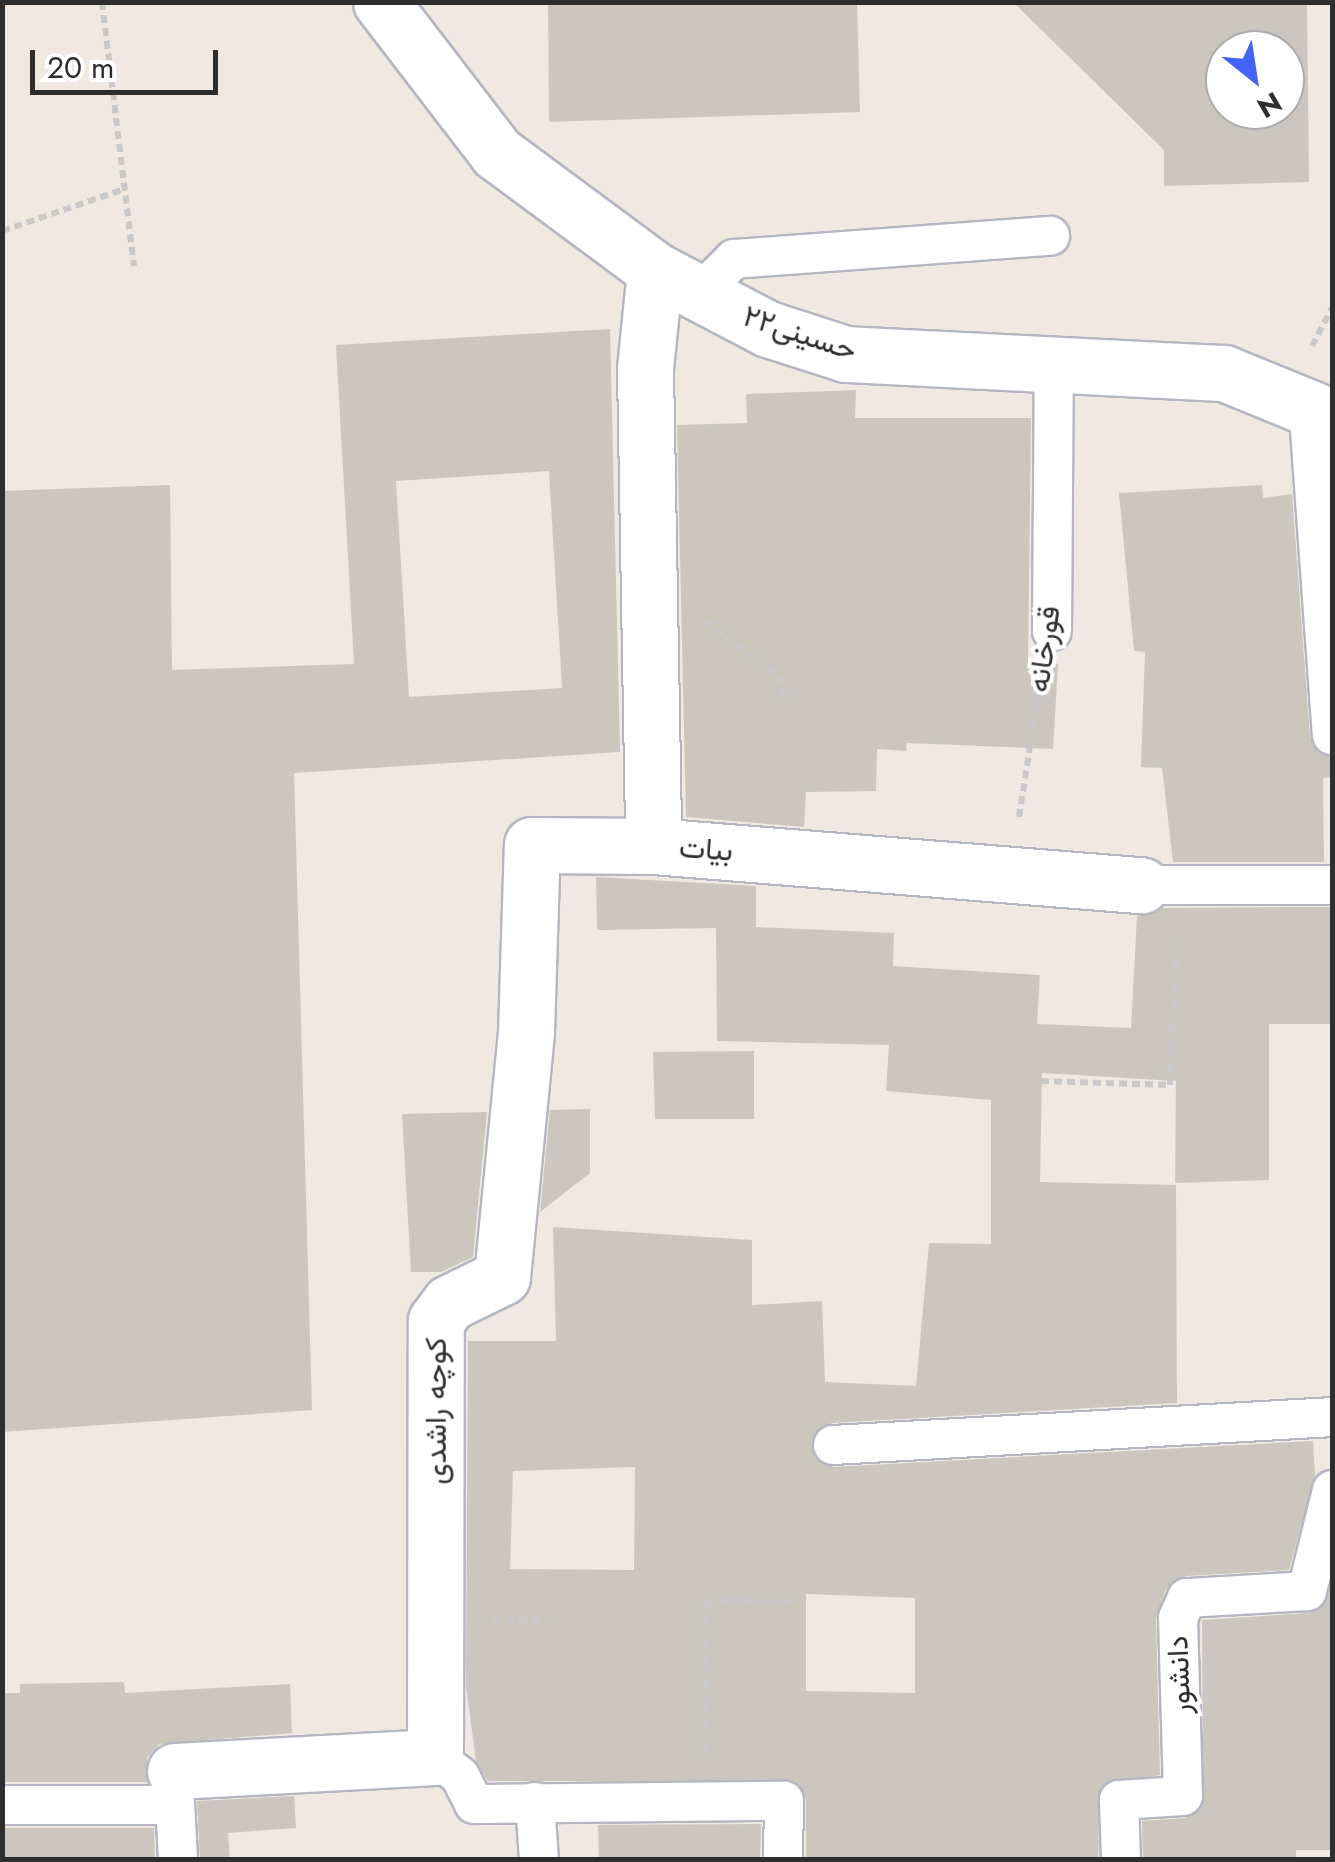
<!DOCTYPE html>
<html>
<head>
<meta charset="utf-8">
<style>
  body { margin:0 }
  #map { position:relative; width:1335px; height:1862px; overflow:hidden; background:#efe9e1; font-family:Jost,Vazirmatn,sans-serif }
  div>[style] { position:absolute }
  .building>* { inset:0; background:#cbc7bf }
  .path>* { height:6px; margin-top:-3px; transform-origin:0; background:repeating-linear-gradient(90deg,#c9c9c9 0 8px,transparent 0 13px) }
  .roads { filter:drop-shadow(2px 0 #b4b7c1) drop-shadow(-2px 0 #b4b7c1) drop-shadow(0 2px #b4b7c1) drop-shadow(0 -2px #b4b7c1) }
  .service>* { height:38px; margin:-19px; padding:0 19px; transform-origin:19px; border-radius:19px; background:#fff }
  .minor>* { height:55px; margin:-27.5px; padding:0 27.5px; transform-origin:27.5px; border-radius:27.5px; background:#fff }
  span { translate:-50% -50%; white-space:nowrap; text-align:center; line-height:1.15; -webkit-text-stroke:8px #fff; paint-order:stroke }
  .street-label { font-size:30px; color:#2e2e2e }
  .frame { position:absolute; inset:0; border:5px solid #2e2e2e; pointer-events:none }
  .north { position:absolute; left:1205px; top:30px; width:100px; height:100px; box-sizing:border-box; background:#fff; border:2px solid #ababab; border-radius:50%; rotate:150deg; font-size:28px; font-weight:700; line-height:40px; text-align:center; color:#2e2e2e }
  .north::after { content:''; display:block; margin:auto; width:35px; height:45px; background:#4264fb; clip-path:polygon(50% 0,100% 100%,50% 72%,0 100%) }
  .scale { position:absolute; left:30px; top:50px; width:188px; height:45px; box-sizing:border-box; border:5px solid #2e2e2e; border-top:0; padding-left:12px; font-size:30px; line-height:35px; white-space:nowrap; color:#2e2e2e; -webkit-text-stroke:8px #fff; paint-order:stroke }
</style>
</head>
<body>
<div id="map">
  <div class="building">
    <i style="clip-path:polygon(548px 2px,857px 2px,860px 112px,549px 122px)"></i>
    <i style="clip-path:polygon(evenodd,1013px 2px,1307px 2px,1309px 182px,1164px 186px,1164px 150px,1013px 2px,1225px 50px,1285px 50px,1285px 110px,1225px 110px,1225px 50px)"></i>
    <i style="clip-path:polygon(evenodd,610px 329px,620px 752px,294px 773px,312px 1410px,2px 1432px,2px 491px,170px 485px,172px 670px,354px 664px,336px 345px,610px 329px,549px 471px,562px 688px,409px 697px,396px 481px,549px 471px)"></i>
    <i style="clip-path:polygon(856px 390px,855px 418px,1031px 418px,1028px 661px,1058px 664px,1053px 749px,907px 743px,906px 751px,877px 749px,876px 791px,806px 792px,804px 827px,686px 817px,677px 425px,747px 423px,746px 394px)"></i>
    <i style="clip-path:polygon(1262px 485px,1263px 498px,1292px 494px,1310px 737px,1332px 757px,1332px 777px,1323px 778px,1324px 862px,1173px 862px,1162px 768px,1141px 767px,1145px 652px,1134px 651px,1119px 493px)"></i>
    <i style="clip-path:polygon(evenodd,596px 877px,756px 886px,756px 927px,894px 933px,893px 966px,1040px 975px,1037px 1024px,1131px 1028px,1137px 916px,1161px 908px,1332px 907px,1332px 1024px,1269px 1024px,1269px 1180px,1175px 1183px,1176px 1081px,1042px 1073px,1040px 1182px,1176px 1185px,1177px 1403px,832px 1423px,813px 1436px,815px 1458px,834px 1467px,1313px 1441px,1315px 1476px,1289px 1570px,1186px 1576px,1166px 1589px,1156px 1619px,1160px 1775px,1100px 1789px,1098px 1860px,806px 1860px,806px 1800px,794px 1781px,488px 1781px,476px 1761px,466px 1686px,468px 1341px,556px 1341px,553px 1227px,752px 1240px,752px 1305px,822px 1301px,825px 1382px,916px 1386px,929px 1243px,991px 1244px,991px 1100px,886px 1091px,889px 1045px,717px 1041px,716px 928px,597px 930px,596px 877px,635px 1467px,634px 1570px,510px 1569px,513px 1471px,635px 1467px,596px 877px,806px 1594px,915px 1598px,915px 1693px,806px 1691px,806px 1594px)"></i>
    <i style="clip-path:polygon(754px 1051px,754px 1119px,655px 1119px,653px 1052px)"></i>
    <i style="clip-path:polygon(590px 1109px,590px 1173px,540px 1212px,550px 1110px)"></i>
    <i style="clip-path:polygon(487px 1112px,473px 1257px,441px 1272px,411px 1272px,402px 1114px)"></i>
    <i style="clip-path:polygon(1332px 1582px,1332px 1850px,1296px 1850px,1296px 1860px,1143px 1860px,1142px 1821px,1185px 1818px,1203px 1806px,1202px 1620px,1309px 1613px)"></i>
    <i style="clip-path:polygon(124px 1682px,125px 1693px,290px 1684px,292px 1733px,159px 1744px,147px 1758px,147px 1782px,2px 1782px,2px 1693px,20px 1693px,20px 1684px)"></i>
    <i style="clip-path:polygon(294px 1796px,296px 1828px,228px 1833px,230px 1860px,200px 1860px,197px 1801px)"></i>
    <i style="clip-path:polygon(761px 1824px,760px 1860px,599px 1860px,598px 1825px)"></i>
    <i style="clip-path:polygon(2px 1828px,154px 1828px,155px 1860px,2px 1860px)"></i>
  </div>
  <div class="path">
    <i style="left:102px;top:2px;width:266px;rotate:83.1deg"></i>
    <i style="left:2px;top:231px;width:130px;rotate:-18.9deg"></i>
    <i style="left:1312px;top:346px;width:43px;rotate:-62.2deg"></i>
    <i style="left:706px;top:621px;width:91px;rotate:37deg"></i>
    <i style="left:779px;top:676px;width:27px;rotate:77deg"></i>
    <i style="left:1019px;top:817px;width:138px;rotate:-81.2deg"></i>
    <i style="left:1041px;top:1081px;width:129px;rotate:1.8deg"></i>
    <i style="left:1170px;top:1085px;width:148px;rotate:-86.9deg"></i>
    <i style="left:493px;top:1620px;width:55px;rotate:-1deg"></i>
    <i style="left:706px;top:1753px;width:152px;rotate:-90deg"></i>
    <i style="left:706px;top:1601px;width:91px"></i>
  </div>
  <div class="roads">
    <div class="service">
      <i style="left:699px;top:294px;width:49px;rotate:-45deg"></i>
      <i style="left:734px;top:259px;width:317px;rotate:-4.2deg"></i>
      <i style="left:1308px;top:402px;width:334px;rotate:85.9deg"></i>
      <i style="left:1052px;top:631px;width:266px;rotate:-89.6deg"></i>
      <i style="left:1141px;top:885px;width:191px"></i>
      <i style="left:833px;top:1445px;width:500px;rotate:-3.2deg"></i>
      <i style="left:435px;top:1757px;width:31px;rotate:37deg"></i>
      <i style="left:460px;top:1776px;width:31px;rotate:63deg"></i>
      <i style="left:474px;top:1804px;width:310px;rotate:-0.6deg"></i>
      <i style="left:784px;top:1801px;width:59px;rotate:91deg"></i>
      <i style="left:174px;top:1783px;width:77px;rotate:87deg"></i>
      <i style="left:535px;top:1802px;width:58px;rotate:86.1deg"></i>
      <i style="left:2px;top:1805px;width:171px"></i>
      <i style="left:1121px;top:1860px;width:60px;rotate:-91.9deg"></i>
      <i style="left:1119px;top:1800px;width:64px;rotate:-3.6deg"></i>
      <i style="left:1183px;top:1796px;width:178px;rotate:-91.6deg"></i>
      <i style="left:1178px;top:1618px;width:22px;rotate:-66deg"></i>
      <i style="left:1187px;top:1598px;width:120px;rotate:-3.3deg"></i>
      <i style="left:1307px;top:1591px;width:104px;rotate:-76.1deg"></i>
    </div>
    <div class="minor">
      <i style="left:381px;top:2px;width:190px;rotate:52.5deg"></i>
      <i style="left:497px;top:153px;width:197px;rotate:36.5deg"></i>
      <i style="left:655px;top:270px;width:127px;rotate:27.6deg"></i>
      <i style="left:768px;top:329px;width:82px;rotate:17.8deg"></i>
      <i style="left:846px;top:354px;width:378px;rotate:2.9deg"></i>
      <i style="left:1224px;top:373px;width:117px;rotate:22.2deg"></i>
      <i style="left:655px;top:270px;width:100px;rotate:95.8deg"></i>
      <i style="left:645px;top:369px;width:477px;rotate:89deg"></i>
      <i style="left:653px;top:846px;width:490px;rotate:4.6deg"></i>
      <i style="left:175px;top:1771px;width:260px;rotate:-3.1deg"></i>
      <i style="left:435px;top:1757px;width:436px;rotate:-89.9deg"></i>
      <i style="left:436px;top:1321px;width:22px;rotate:-54deg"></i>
      <i style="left:449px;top:1303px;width:59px;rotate:-26.1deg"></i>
      <i style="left:502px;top:1277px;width:246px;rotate:-84.4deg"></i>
      <i style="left:526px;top:1032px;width:187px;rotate:-88.2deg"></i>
      <i style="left:532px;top:845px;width:121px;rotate:0.5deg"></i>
    </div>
  </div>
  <div class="street-label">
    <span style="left:800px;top:333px;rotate:18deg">حسینی۲۲</span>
    <span style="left:1044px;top:649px;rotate:-82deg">قورخانه</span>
    <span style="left:706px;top:849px;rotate:4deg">بیات</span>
    <span style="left:436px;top:1411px;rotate:-90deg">کوچه راشدی</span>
    <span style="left:1179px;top:1675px;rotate:-92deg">دانشور</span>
  </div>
  <div class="frame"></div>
  <div class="north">N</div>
  <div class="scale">20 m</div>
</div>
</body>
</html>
